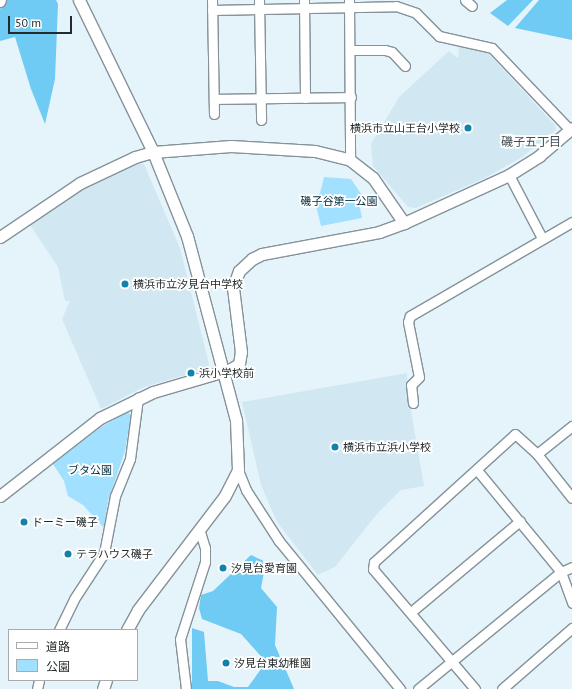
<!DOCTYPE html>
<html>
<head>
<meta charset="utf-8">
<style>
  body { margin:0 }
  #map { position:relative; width:572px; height:689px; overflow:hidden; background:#e5f4fa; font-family:"PT Sans","Noto Sans JP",sans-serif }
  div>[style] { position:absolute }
  .built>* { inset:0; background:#d1e8f2 }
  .green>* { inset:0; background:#a1e0fe }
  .forest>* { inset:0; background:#6fcbf3 }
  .roads { filter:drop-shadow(1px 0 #859299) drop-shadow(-1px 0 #859299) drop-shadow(0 1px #859299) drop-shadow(0 -1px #859299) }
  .minor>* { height:9px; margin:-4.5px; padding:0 4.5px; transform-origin:4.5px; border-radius:4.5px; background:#fff }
  .tertiary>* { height:11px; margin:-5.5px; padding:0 5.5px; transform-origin:5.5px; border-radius:5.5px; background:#fff }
  .dots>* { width:11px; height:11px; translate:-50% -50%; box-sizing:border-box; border:2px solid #fff; border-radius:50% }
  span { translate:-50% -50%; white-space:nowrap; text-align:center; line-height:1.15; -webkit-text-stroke:3.5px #fff; paint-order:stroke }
  .poi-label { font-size:11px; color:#252b2d }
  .right { translate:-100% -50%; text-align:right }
  .left { translate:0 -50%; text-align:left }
  .park-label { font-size:11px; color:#022e3e }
  .neighbourhood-label { font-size:12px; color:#434e54 }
  .legend { position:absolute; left:8px; top:629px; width:130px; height:52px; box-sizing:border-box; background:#fff; border:1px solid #a8aaab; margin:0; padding:5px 7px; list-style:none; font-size:12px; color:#252b2d }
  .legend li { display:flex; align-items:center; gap:8px; height:20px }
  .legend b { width:20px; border:1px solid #a8aaab }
  .scale { position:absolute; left:8px; top:16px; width:64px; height:18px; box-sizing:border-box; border:2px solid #252b2d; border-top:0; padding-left:5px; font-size:12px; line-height:14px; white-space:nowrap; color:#252b2d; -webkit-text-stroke:3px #fff; paint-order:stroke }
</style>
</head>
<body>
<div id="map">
  <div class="built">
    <i style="clip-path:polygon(459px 46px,487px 52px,556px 126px,556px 130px,522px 157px,485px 178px,416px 208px,408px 207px,373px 166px,371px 144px,399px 97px,449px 51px,458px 58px)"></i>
    <i style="clip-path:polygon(140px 163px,144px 164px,180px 248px,210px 368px,144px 387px,101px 409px,62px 319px,70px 301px,65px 301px,58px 267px,30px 225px,85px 188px)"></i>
    <i style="clip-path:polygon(407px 373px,409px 399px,424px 486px,401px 490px,376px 515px,335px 567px,318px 575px,277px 522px,261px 485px,242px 402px)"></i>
  </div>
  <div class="green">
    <i style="clip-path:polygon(324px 177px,351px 179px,364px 198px,359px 203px,362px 218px,321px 226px,314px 198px,320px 193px)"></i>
    <i style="clip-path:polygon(128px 412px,131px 416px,125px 451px,108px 501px,104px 528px,83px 505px,68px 496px,64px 481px,53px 464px,101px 427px)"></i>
  </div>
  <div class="forest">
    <i style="clip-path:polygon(6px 0,56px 0,58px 4px,55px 79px,45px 124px,31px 89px,15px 37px,0 41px,0 9px)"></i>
    <i style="clip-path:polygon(507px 0,533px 0,508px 26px,490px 13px)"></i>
    <i style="clip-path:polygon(539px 0,572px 0,572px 40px,515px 28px)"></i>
    <i style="clip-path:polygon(251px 555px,266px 562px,261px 588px,277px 607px,275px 645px,294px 689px,192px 689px,192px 628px,204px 632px,208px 681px,218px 681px,234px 687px,248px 687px,266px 662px,241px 634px,202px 619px,199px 608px,201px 595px,213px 591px)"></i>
  </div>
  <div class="roads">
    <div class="minor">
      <i style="left:212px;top:0;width:114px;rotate:89deg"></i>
      <i style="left:259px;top:0;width:120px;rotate:89deg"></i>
      <i style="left:304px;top:0;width:98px;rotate:89.4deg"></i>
      <i style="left:349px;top:0;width:160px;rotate:89.6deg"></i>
      <i style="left:465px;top:0;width:9px;rotate:41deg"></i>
      <i style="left:0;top:2px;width:2px;rotate:-63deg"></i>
      <i style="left:212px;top:10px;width:184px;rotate:-1.2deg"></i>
      <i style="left:396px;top:6px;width:21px;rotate:19deg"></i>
      <i style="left:416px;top:13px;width:33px;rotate:45deg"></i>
      <i style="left:439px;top:36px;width:54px;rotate:12.8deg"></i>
      <i style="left:492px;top:48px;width:113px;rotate:46.4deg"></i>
      <i style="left:350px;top:50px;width:35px"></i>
      <i style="left:385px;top:50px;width:7px;rotate:16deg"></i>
      <i style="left:392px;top:52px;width:19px;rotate:47deg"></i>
      <i style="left:214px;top:99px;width:137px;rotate:-0.8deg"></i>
      <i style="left:509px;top:175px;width:71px;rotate:62.4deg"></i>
      <i style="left:413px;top:403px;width:18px;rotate:-96deg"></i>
      <i style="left:411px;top:385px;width:11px;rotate:-45deg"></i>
      <i style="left:419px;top:377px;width:56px;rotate:-101.3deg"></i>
      <i style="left:408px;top:322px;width:6px;rotate:-72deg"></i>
      <i style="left:410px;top:316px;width:187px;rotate:-30.1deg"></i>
      <i style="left:537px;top:454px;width:45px;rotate:-38.7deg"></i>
      <i style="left:238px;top:470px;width:22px;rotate:68deg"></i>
      <i style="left:246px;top:490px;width:61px;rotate:57.1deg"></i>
      <i style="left:279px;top:541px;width:191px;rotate:50.7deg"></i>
      <i style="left:477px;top:470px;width:132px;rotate:50.5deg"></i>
      <i style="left:561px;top:572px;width:33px;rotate:70deg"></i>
      <i style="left:411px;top:612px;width:142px;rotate:-39.9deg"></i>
      <i style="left:59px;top:630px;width:34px;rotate:-64deg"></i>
      <i style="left:74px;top:599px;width:55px;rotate:-56.9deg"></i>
      <i style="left:104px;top:553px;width:58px;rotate:-79.1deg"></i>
      <i style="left:115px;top:496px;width:40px;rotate:-68deg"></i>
      <i style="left:130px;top:459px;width:62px;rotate:-82.5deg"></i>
      <i style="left:37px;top:689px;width:9px;rotate:-77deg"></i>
      <i style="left:186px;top:689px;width:50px;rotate:-96.8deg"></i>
      <i style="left:180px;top:639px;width:81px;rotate:-72deg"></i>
      <i style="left:205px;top:562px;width:14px;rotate:-90deg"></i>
      <i style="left:205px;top:548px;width:17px;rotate:-107deg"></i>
      <i style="left:418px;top:689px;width:185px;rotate:-39.3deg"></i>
      <i style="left:561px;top:572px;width:12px;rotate:-24deg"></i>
      <i style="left:475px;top:689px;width:157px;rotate:-130.4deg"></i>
      <i style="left:373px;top:569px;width:7px;rotate:-82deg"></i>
      <i style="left:374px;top:562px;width:190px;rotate:-42.2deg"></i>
      <i style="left:515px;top:434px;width:30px;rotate:42deg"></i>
      <i style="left:537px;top:454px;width:56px;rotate:51.5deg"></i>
      <i style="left:502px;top:689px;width:93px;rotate:-41.1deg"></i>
    </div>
    <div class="tertiary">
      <i style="left:79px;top:0;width:169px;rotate:64deg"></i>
      <i style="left:153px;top:152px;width:91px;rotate:68deg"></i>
      <i style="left:187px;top:236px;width:190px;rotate:75.1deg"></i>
      <i style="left:236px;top:420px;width:50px;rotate:87.7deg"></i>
      <i style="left:238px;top:470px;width:30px;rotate:117deg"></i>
      <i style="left:224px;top:497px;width:142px;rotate:127.3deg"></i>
      <i style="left:138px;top:610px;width:23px;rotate:119deg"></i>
      <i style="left:0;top:237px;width:97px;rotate:-34deg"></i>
      <i style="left:80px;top:183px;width:61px;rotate:-25.3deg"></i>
      <i style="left:135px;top:157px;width:19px;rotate:-16deg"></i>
      <i style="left:153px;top:152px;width:78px;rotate:-4.4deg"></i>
      <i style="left:231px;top:146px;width:84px;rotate:3.4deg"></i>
      <i style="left:315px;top:151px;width:36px;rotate:14deg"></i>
      <i style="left:350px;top:160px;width:29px;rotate:38deg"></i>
      <i style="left:373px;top:178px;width:55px;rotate:55.4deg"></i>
      <i style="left:0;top:496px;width:127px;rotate:-38deg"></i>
      <i style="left:100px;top:418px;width:59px;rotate:-26.1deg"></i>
      <i style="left:153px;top:392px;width:81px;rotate:-16.4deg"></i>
      <i style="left:231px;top:369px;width:9px;rotate:-32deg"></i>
      <i style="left:239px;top:364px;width:12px;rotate:-81deg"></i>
      <i style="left:241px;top:352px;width:64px;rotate:-97.1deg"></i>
      <i style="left:233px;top:288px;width:18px;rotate:-71deg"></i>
      <i style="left:239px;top:271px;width:18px;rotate:-43deg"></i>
      <i style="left:252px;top:259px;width:11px;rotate:-27deg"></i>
      <i style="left:262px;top:254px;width:119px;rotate:-10.6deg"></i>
      <i style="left:379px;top:232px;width:27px;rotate:-20deg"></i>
      <i style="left:404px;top:223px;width:115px;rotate:-24.6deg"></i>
      <i style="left:509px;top:175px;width:36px;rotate:-32deg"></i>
      <i style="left:539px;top:156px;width:43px;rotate:-40.3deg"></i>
      <i style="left:103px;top:689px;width:9px;rotate:-72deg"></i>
    </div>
  </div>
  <div class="dots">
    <i style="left:468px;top:128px;background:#1183aa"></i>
    <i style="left:125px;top:284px;background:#1183aa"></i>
    <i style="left:191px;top:373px;background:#1183aa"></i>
    <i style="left:335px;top:447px;background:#1183aa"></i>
    <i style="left:24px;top:522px;background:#1183aa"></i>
    <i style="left:68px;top:554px;background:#1183aa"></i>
    <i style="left:223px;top:568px;background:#1183aa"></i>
    <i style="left:226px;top:663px;background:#1183aa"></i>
  </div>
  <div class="poi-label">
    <span class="right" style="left:460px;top:128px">横浜市立山王台小学校</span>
    <span class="left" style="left:133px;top:284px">横浜市立汐見台中学校</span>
    <span class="left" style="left:199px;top:373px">浜小学校前</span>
    <span class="left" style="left:343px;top:447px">横浜市立浜小学校</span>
    <span class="left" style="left:32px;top:522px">ドーミー磯子</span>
    <span class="left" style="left:76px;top:554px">テラハウス磯子</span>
    <span class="left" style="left:231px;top:568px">汐見台愛育園</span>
    <span class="left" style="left:234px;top:663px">汐見台東幼稚園</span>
  </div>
  <div class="park-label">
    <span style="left:339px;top:201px">磯子谷第一公園</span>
    <span style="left:90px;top:470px">ブタ公園</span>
  </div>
  <div class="neighbourhood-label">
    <span style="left:531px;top:142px">磯子五丁目</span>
  </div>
  <ul class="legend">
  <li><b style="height:5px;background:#fff"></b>道路</li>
  <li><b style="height:11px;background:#a1e0fe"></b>公園</li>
  </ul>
  <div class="scale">50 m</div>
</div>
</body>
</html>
